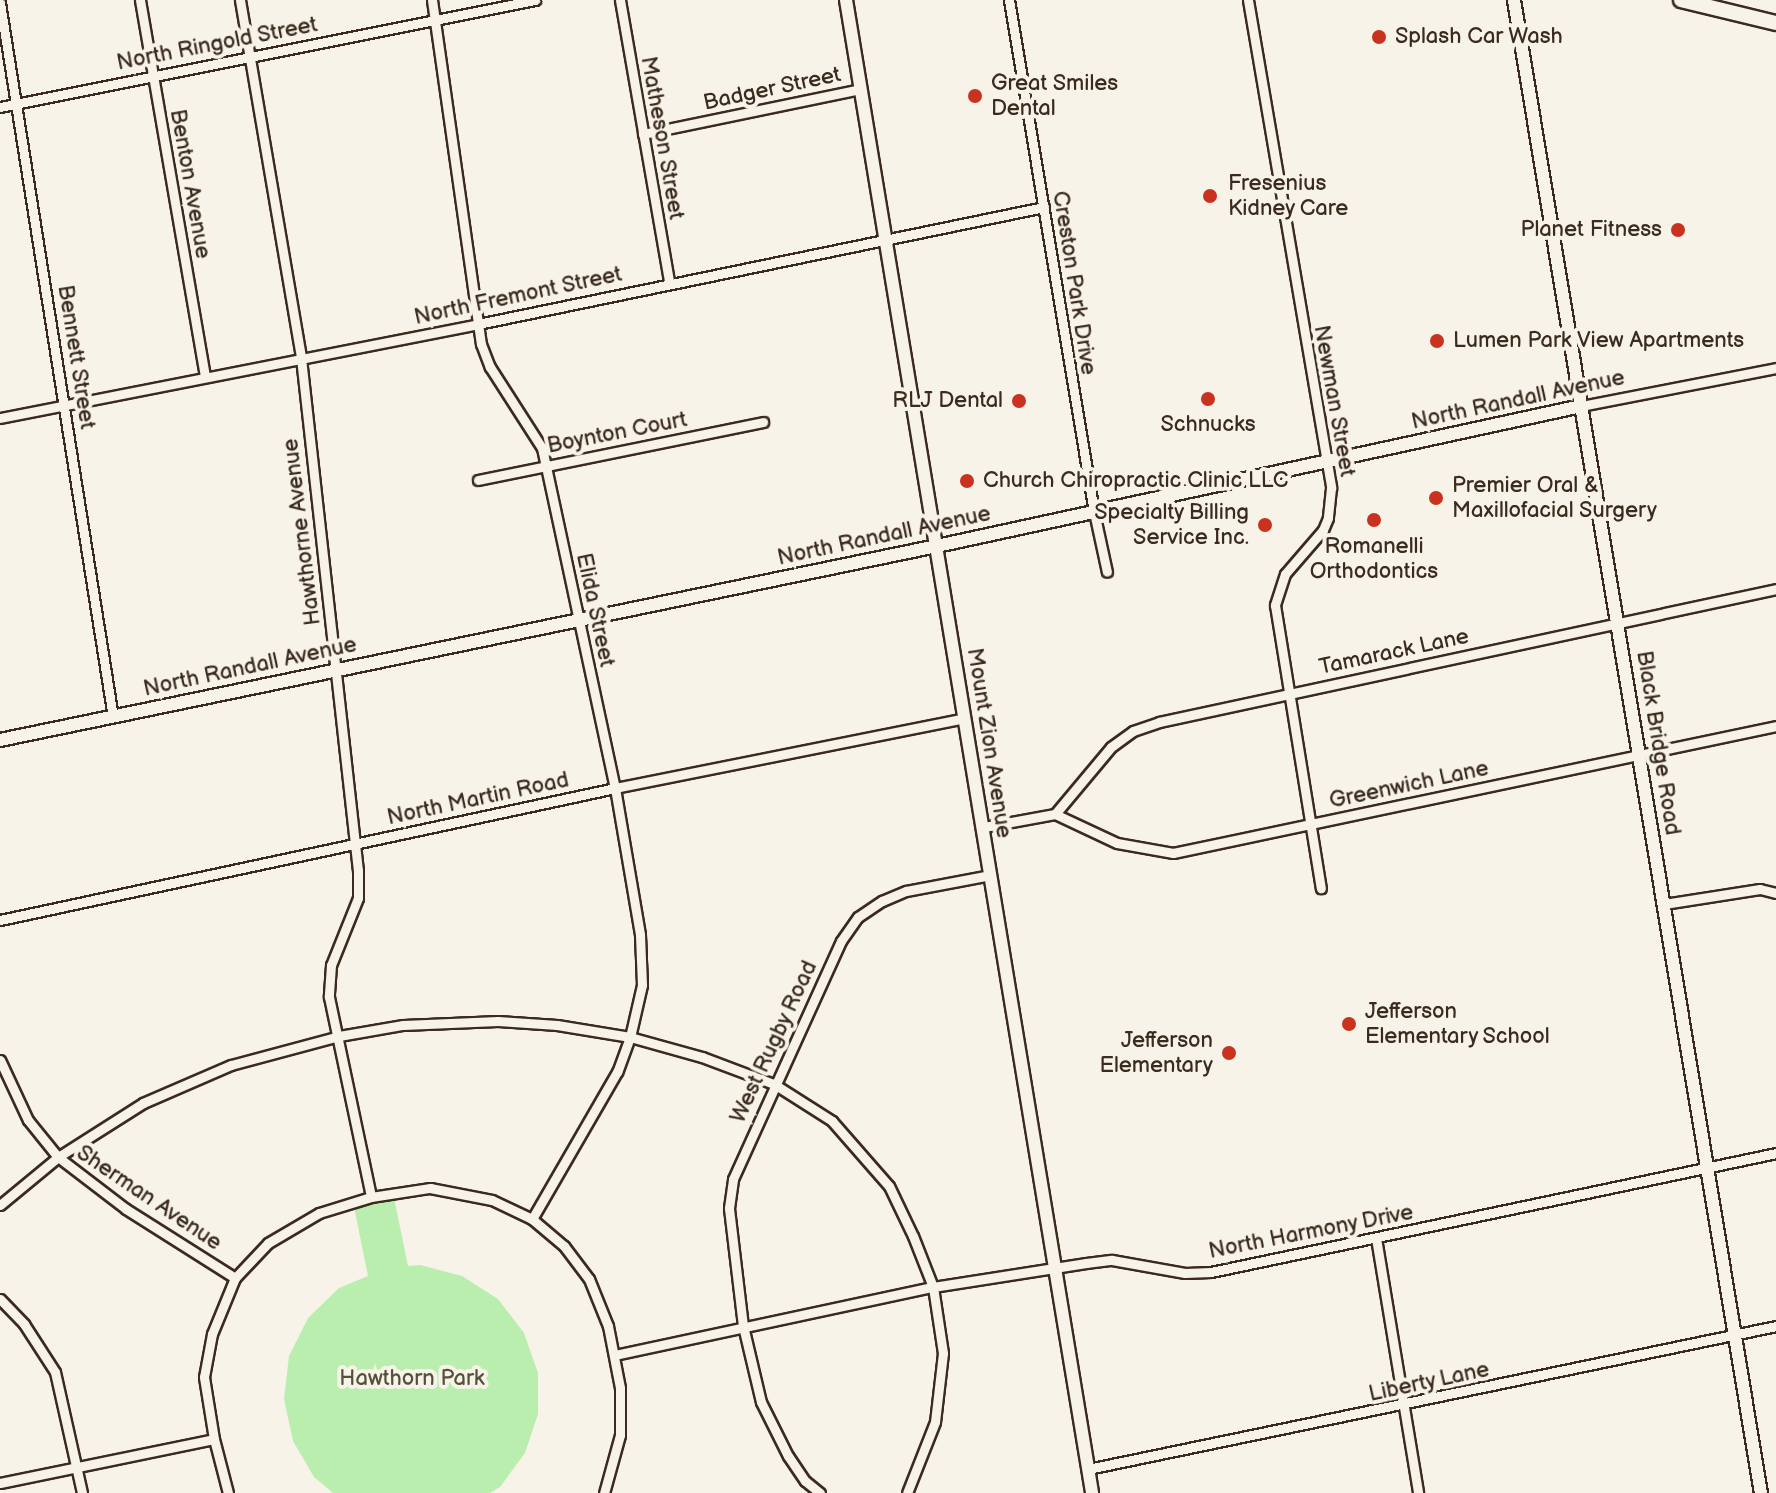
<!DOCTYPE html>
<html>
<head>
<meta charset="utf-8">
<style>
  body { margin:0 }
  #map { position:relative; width:1776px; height:1493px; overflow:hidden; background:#f7f3e8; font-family:"Balsamiq Sans",sans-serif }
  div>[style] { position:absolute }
  .green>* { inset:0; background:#baeeaf }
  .roads { filter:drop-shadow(2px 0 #3b2a1e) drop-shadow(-2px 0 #3b2a1e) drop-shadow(0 2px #3b2a1e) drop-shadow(0 -2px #3b2a1e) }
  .street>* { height:9px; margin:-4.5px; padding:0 4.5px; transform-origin:4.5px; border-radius:4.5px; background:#f7f3e8 }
  .secondary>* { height:12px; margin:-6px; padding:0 6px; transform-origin:6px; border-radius:6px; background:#f7f3e8 }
  .primary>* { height:14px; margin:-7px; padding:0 7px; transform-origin:7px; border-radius:7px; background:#f7f3e8 }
  .dots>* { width:22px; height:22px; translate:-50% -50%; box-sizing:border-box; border:4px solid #f7f3e8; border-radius:50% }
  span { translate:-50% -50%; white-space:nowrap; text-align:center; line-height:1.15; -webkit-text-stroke:8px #f7f3e8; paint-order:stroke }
  .poi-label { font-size:22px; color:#3b2a1e }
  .left { translate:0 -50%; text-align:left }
  .right { translate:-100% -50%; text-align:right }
  .street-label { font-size:22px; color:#3b2a1e }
  .park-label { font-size:22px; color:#54513b }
</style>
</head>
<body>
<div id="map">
  <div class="green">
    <i style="clip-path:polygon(393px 1193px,408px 1266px,420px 1265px,462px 1276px,498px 1299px,524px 1333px,538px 1373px,538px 1414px,525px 1453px,500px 1487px,490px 1493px,333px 1493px,314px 1477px,293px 1441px,284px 1399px,289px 1356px,308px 1318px,339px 1288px,368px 1276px,353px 1202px)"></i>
  </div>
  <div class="roads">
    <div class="street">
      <i style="left:140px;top:0;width:381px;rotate:80.2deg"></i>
      <i style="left:240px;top:0;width:363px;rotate:80.3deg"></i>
      <i style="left:301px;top:358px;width:516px;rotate:83.66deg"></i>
      <i style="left:358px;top:871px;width:27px;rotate:90deg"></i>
      <i style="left:358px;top:898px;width:72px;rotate:111.9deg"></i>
      <i style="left:331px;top:965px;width:32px;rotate:94deg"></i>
      <i style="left:329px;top:997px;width:204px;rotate:78.1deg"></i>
      <i style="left:432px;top:0;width:347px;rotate:81.9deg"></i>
      <i style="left:481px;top:344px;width:25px;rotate:69deg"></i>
      <i style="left:490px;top:367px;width:96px;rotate:57.3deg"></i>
      <i style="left:542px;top:448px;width:348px;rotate:77.9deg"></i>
      <i style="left:615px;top:788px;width:149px;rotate:80.3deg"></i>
      <i style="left:640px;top:935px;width:50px;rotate:87.7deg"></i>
      <i style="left:642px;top:985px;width:53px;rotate:103deg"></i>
      <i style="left:630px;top:1037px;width:37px;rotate:110deg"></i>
      <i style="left:617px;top:1072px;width:170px;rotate:120deg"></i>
      <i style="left:620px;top:0;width:286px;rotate:80.1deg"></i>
      <i style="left:1009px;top:0;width:519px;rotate:80.57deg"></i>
      <i style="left:1094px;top:512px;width:61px;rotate:77.8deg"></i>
      <i style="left:1248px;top:0;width:495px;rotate:80.3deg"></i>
      <i style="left:1331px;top:488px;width:30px;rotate:96deg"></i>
      <i style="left:1328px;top:518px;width:13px;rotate:113deg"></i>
      <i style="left:1323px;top:530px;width:58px;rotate:130.8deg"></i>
      <i style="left:1285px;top:574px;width:33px;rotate:108deg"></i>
      <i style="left:1275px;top:605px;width:287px;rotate:80.8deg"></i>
      <i style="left:0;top:3px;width:723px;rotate:81.01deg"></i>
      <i style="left:0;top:107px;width:546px;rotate:-11.31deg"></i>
      <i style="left:643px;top:134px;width:222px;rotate:-11.7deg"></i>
      <i style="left:1581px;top:406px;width:199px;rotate:-11deg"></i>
      <i style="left:0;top:418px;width:487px;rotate:-11.1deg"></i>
      <i style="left:478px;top:324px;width:578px;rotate:-11.68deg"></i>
      <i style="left:478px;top:480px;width:291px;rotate:-11.5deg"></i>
      <i style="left:1055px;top:814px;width:87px;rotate:-50.1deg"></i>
      <i style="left:1111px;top:747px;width:27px;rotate:-36deg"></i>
      <i style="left:1133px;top:731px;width:28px;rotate:-19deg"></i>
      <i style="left:1159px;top:722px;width:631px;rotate:-12.16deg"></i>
      <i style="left:984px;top:827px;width:72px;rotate:-10.4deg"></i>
      <i style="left:1055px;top:814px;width:68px;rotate:25.1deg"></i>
      <i style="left:1117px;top:843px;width:57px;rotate:10.1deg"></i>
      <i style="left:1173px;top:853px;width:616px;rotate:-11.89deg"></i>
      <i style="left:1664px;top:904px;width:97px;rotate:-8.9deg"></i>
      <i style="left:1760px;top:889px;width:16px;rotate:14deg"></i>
      <i style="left:0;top:920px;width:629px;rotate:-12.11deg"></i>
      <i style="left:615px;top:788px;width:356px;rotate:-11.3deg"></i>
      <i style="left:0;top:1060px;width:66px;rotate:65deg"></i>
      <i style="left:28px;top:1120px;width:48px;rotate:51deg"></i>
      <i style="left:58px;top:1157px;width:86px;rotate:37.4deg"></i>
      <i style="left:126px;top:1209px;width:129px;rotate:32.3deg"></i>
      <i style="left:0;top:1205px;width:75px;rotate:-39.6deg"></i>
      <i style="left:58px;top:1157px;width:101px;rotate:-32.4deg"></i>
      <i style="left:143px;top:1103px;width:96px;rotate:-23.4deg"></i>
      <i style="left:231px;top:1065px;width:112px;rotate:-15deg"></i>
      <i style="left:339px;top:1036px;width:65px;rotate:-9.8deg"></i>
      <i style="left:403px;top:1025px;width:95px;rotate:-2.4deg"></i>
      <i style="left:498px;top:1021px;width:59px;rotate:3.9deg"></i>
      <i style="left:557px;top:1025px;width:74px;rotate:9.3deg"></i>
      <i style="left:630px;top:1037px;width:75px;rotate:15.5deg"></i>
      <i style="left:702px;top:1057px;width:77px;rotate:20.6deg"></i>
      <i style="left:774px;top:1084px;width:69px;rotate:32.5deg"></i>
      <i style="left:832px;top:1121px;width:86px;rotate:48.8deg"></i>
      <i style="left:889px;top:1186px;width:55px;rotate:64.4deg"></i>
      <i style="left:913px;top:1236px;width:55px;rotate:68.6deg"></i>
      <i style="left:933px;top:1287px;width:67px;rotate:81.4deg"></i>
      <i style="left:943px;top:1353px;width:69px;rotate:96.6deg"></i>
      <i style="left:935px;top:1422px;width:76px;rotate:111.5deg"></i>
      <i style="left:1376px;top:1238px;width:258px;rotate:80.6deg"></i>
      <i style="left:0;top:1299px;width:35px;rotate:46deg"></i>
      <i style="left:24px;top:1324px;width:57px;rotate:57.1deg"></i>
      <i style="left:55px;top:1372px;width:124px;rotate:77.4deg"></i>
      <i style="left:615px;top:1355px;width:325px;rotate:-12.1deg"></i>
      <i style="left:933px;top:1287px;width:155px;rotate:-8.9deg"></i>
      <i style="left:1086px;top:1263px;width:26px;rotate:-7deg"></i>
      <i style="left:1112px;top:1260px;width:74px;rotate:10.1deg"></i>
      <i style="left:1185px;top:1273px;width:26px;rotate:-2deg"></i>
      <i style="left:1211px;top:1272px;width:577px;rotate:-11.89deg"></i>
      <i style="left:1088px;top:1469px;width:703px;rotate:-11.74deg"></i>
      <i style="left:0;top:1483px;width:218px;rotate:-11.6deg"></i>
      <i style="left:228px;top:1493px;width:56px;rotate:-104.5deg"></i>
      <i style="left:214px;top:1439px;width:63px;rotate:-99.2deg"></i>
      <i style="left:204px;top:1377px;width:44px;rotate:-79.5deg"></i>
      <i style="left:212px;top:1334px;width:61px;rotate:-67.7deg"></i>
      <i style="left:235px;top:1278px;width:48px;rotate:-46.7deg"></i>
      <i style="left:268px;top:1243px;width:59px;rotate:-30.5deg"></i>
      <i style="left:319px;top:1213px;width:54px;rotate:-17.1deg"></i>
      <i style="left:371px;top:1197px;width:60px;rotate:-8.7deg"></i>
      <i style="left:430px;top:1188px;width:63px;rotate:11deg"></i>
      <i style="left:492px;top:1200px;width:44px;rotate:25.4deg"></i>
      <i style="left:532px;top:1219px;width:42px;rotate:40.2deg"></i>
      <i style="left:564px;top:1246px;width:41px;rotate:52.9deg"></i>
      <i style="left:589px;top:1279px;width:51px;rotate:68deg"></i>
      <i style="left:608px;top:1326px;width:63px;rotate:79deg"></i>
      <i style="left:620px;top:1388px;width:47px;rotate:90deg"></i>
      <i style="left:620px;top:1435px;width:60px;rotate:105.4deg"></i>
      <i style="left:820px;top:1493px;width:19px;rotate:-141deg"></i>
      <i style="left:805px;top:1481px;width:30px;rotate:-124deg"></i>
      <i style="left:788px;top:1456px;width:60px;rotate:-116.6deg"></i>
      <i style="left:761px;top:1402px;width:78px;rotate:-103.3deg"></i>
      <i style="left:743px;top:1326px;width:119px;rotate:-96.8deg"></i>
      <i style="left:729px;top:1208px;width:29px;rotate:-82deg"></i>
      <i style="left:733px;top:1179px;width:261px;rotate:-65.6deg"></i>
      <i style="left:841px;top:941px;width:29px;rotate:-55deg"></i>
      <i style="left:858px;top:917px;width:29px;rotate:-34deg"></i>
      <i style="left:882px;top:901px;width:26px;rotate:-23deg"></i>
      <i style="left:906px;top:891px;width:86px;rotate:-10.7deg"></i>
    </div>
    <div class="secondary">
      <i style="left:846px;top:0;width:1513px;rotate:80.64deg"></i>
      <i style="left:1514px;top:0;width:1513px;rotate:80.61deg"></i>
      <i style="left:0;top:740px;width:957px;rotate:-11.7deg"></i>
      <i style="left:937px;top:546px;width:659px;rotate:-12.26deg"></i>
    </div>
    <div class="primary">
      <i style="left:1681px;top:0;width:98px;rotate:13.6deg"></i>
    </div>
  </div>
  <div class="dots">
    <i style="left:1379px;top:37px;background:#c8321e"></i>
    <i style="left:975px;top:96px;background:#c8321e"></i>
    <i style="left:1210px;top:196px;background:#c8321e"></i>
    <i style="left:1678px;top:230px;background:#c8321e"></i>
    <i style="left:1437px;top:341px;background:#c8321e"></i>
    <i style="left:1208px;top:399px;background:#c8321e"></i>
    <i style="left:1019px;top:401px;background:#c8321e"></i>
    <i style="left:967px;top:481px;background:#c8321e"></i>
    <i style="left:1436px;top:498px;background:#c8321e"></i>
    <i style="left:1374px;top:520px;background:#c8321e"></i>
    <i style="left:1265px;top:525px;background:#c8321e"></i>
    <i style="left:1349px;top:1024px;background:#c8321e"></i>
    <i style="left:1229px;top:1053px;background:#c8321e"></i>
  </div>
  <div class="poi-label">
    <span class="left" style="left:1395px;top:37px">Splash Car Wash</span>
    <span class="left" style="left:991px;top:96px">Great Smiles<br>Dental</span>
    <span class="left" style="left:1228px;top:196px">Fresenius<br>Kidney Care</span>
    <span class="right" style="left:1662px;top:230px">Planet Fitness</span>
    <span class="left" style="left:1453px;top:341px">Lumen Park View Apartments</span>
    <span class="right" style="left:1003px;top:401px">RLJ Dental</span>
    <span style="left:1208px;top:425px">Schnucks</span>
    <span class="left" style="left:983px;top:481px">Church Chiropractic Clinic LLC</span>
    <span class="left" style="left:1452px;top:498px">Premier Oral &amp;<br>Maxillofacial Surgery</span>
    <span class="right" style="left:1249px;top:525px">Specialty Billing<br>Service Inc.</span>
    <span style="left:1374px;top:559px">Romanelli<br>Orthodontics</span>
    <span class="left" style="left:1365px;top:1024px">Jefferson<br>Elementary School</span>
    <span class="right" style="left:1213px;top:1053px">Jefferson<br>Elementary</span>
  </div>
  <div class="street-label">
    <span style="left:217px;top:44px;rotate:-11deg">North Ringold Street</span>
    <span style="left:772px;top:89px;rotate:-12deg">Badger Street</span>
    <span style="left:662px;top:138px;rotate:80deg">Matheson Street</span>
    <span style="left:190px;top:184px;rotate:80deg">Benton Avenue</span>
    <span style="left:1074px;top:283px;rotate:81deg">Creston Park Drive</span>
    <span style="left:518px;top:296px;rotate:-12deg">North Fremont Street</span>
    <span style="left:76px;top:357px;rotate:81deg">Bennett Street</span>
    <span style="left:1518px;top:400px;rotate:-12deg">North Randall Avenue</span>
    <span style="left:1334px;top:401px;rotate:80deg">Newman Street</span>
    <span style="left:617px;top:433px;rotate:-11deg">Boynton Court</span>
    <span style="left:302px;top:532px;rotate:-97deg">Hawthorne Avenue</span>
    <span style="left:884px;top:536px;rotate:-12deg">North Randall Avenue</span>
    <span style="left:595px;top:610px;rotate:78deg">Elida Street</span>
    <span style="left:1394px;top:652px;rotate:-12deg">Tamarack Lane</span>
    <span style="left:250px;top:667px;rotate:-12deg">North Randall Avenue</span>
    <span style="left:989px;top:743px;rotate:81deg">Mount Zion Avenue</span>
    <span style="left:1658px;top:743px;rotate:81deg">Black Bridge Road</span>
    <span style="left:1409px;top:785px;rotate:-12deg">Greenwich Lane</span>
    <span style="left:478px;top:799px;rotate:-12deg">North Martin Road</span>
    <span style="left:774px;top:1042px;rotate:-65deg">West Rugby Road</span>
    <span style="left:149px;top:1198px;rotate:34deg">Sherman Avenue</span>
    <span style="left:1311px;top:1232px;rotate:-11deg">North Harmony Drive</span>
    <span style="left:1429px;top:1382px;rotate:-12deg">Liberty Lane</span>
  </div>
  <div class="park-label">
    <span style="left:412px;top:1379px">Hawthorn Park</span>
  </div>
</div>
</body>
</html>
